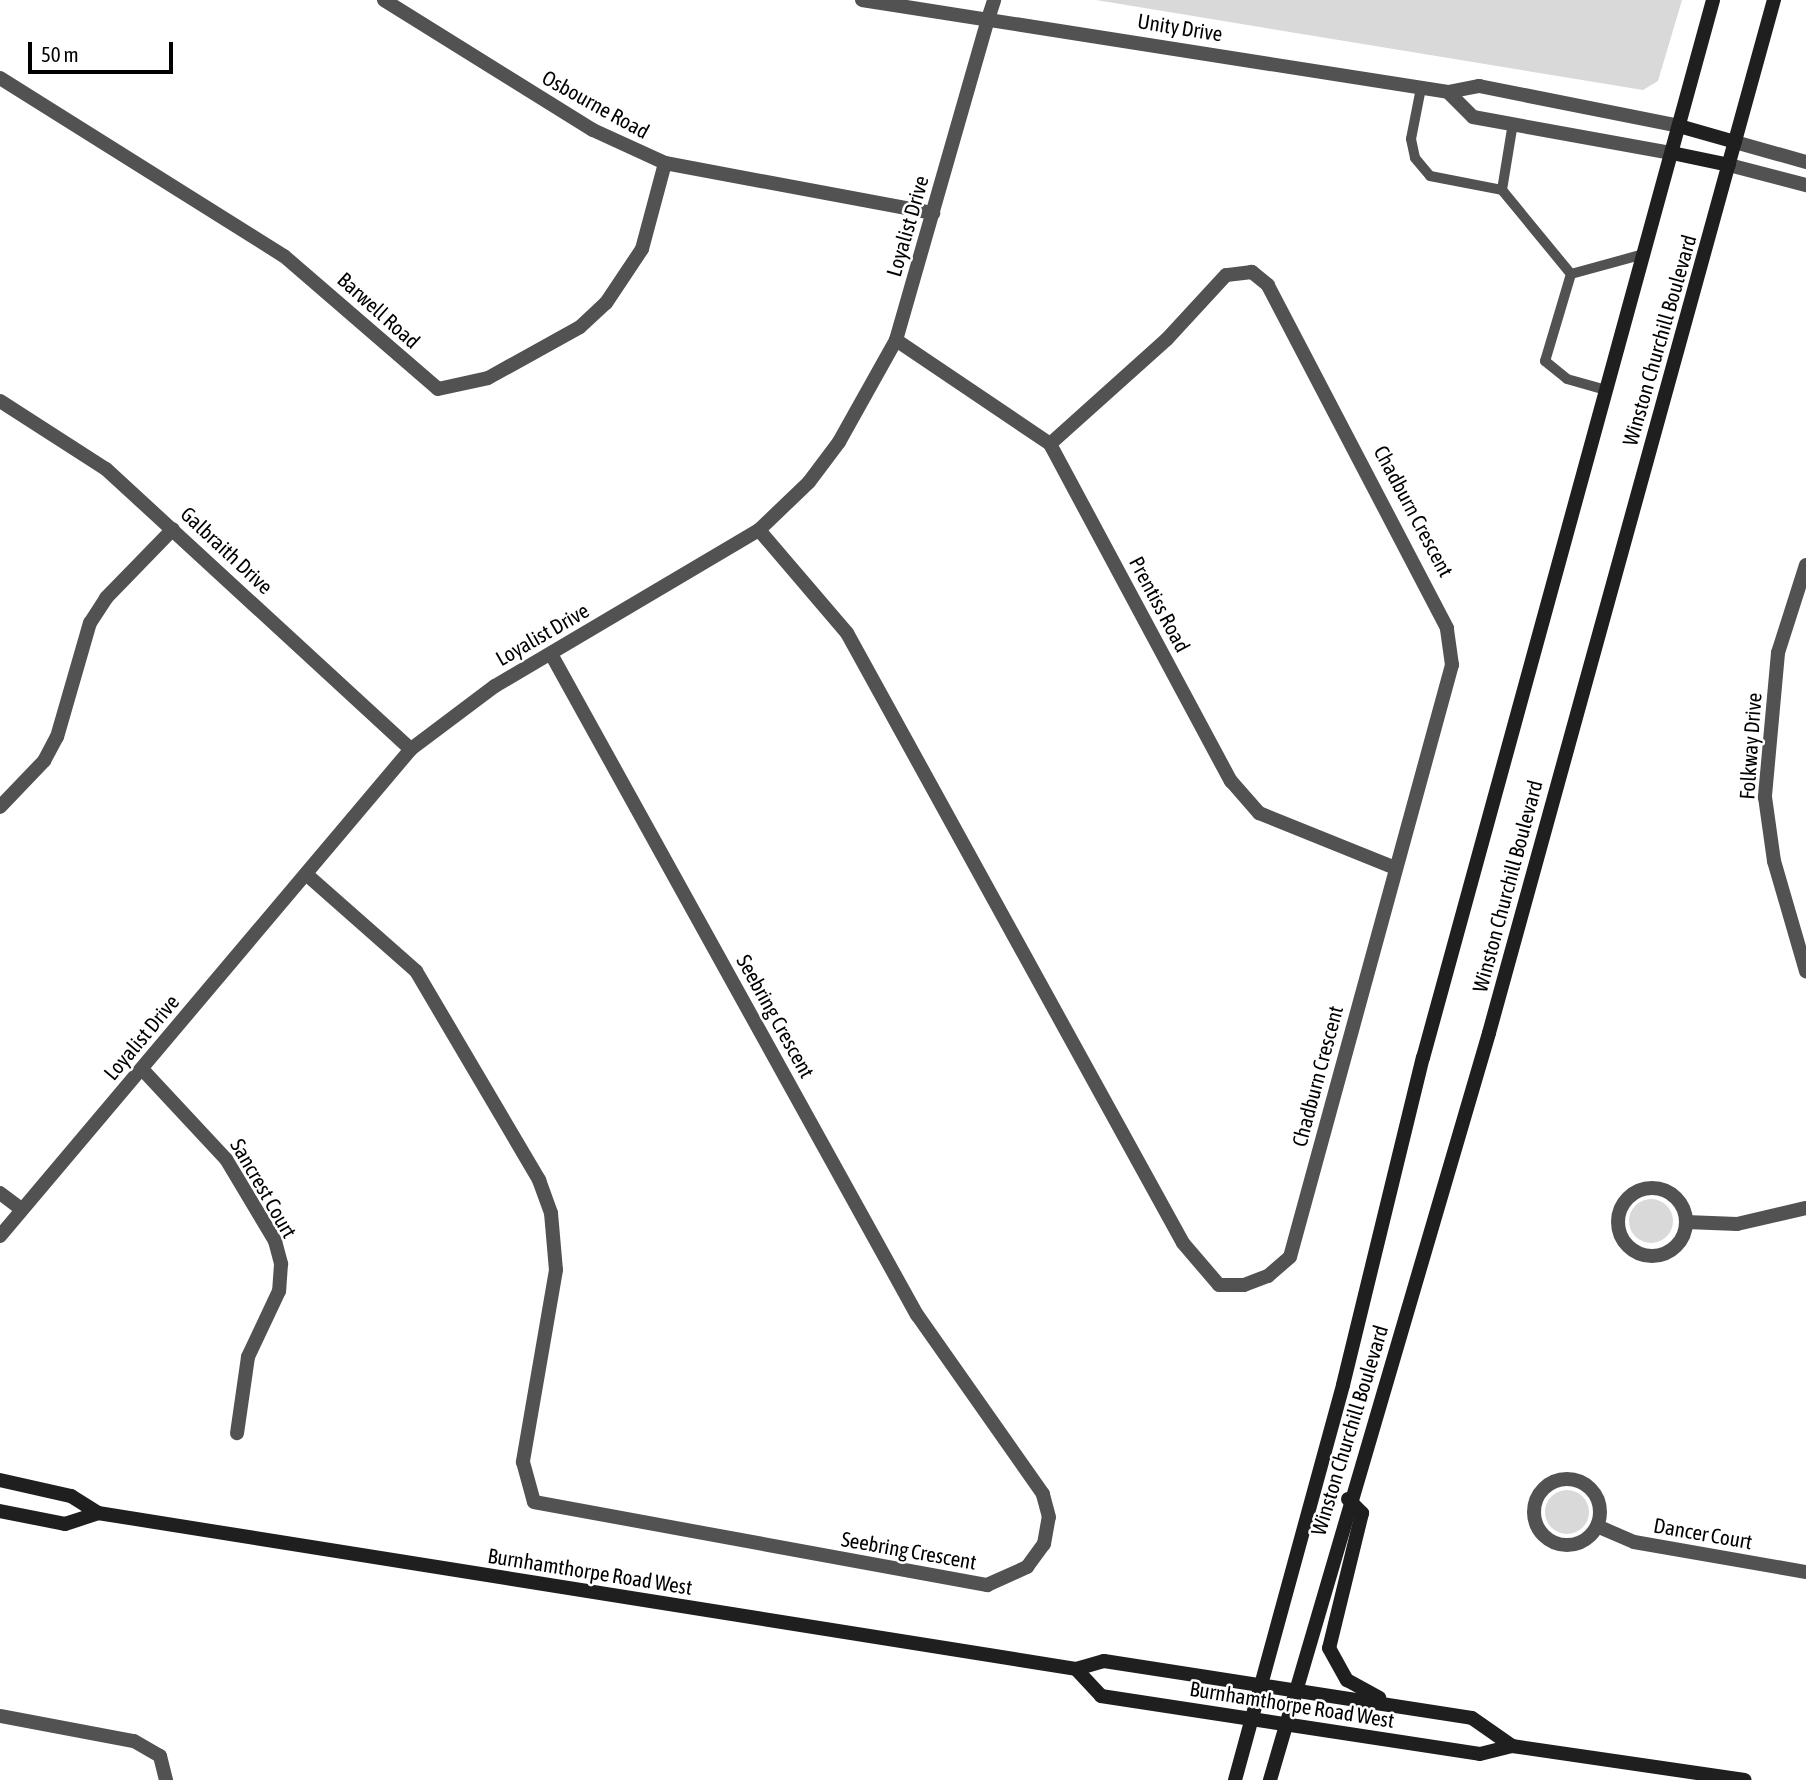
<!DOCTYPE html>
<style>
body{margin:0}
#map{position:relative;width:1806px;height:1780px;overflow:hidden;background:#fff;font-family:"Asap Condensed",sans-serif}
div>[style]{position:absolute}
.green>*{inset:0;background:#d9d9d9}
.round{border-radius:50%}
.service>*{height:10px;margin:-5px;padding:0 5px;transform-origin:5px;border-radius:5px;background:#525252}
.minor>*{height:14px;margin:-7px;padding:0 7px;transform-origin:7px;border-radius:7px;background:#525252}
.minor>.ring{margin:-7px;padding:0;box-sizing:content-box;background:none;border:14px solid #525252;border-radius:50%}
.tertiary>*{height:14px;margin:-7px;padding:0 7px;transform-origin:7px;border-radius:7px;background:#525252}
.secondary>*{height:14px;margin:-7px;padding:0 7px;transform-origin:7px;border-radius:7px;background:#1f1f1f}
span{translate:-50% -50%;white-space:nowrap;text-align:center;line-height:1.15;-webkit-text-stroke:5px #fff;paint-order:stroke}
.street-label{font-size:21px;color:#000}
.scale{position:absolute;left:28px;top:42px;width:145px;height:32px;box-sizing:border-box;border:4px solid #000;border-top:0;padding-left:9px;font-size:21px;line-height:24px;white-space:nowrap;color:#000;-webkit-text-stroke:5px #fff;paint-order:stroke}
</style>
<div id="map">
<div class="green">
<div style="clip-path:polygon(1096px 0,1682px 0,1658px 81px,1643px 90px)"></div>
<div class="round" style="left:1629px;top:1199px;width:44px;height:44px"></div>
<div class="round" style="left:1545px;top:1490px;width:44px;height:44px"></div>
</div>
<div class="service">
<div style="left:1421px;top:88px;width:52px;rotate:101.1deg"></div>
<div style="left:1411px;top:139px;width:19px;rotate:78deg"></div>
<div style="left:1415px;top:158px;width:23px;rotate:50deg"></div>
<div style="left:1430px;top:176px;width:73px;rotate:11deg"></div>
<div style="left:1502px;top:190px;width:109px;rotate:50.6deg"></div>
<div style="left:1571px;top:274px;width:76px;rotate:-15.3deg"></div>
<div style="left:1502px;top:190px;width:68px;rotate:-80.7deg"></div>
<div style="left:1571px;top:274px;width:91px;rotate:106.6deg"></div>
<div style="left:1545px;top:361px;width:28px;rotate:39deg"></div>
<div style="left:1567px;top:379px;width:41px;rotate:15.8deg"></div>
</div>
<div class="minor">
<div style="left:384px;top:0;width:246px;rotate:31.9deg"></div>
<div style="left:593px;top:130px;width:79px;rotate:24.6deg"></div>
<div style="left:665px;top:163px;width:273px;rotate:10.6deg"></div>
<div style="left:988px;top:19px;width:20px;rotate:-72deg"></div>
<div style="left:0;top:78px;width:335px;rotate:32.1deg"></div>
<div style="left:284px;top:256px;width:203px;rotate:40.8deg"></div>
<div style="left:438px;top:389px;width:51px;rotate:-12.4deg"></div>
<div style="left:488px;top:378px;width:105px;rotate:-29deg"></div>
<div style="left:580px;top:327px;width:35px;rotate:-43deg"></div>
<div style="left:606px;top:303px;width:65px;rotate:-56.3deg"></div>
<div style="left:642px;top:249px;width:89px;rotate:-75deg"></div>
<div style="left:896px;top:340px;width:186px;rotate:34deg"></div>
<div style="left:1050px;top:444px;width:383px;rotate:61.8deg"></div>
<div style="left:1231px;top:781px;width:43px;rotate:48.8deg"></div>
<div style="left:1259px;top:813px;width:147px;rotate:22deg"></div>
<div style="left:759px;top:530px;width:135px;rotate:49.5deg"></div>
<div style="left:847px;top:633px;width:696px;rotate:61.15deg"></div>
<div style="left:1183px;top:1243px;width:55px;rotate:49.4deg"></div>
<div style="left:1219px;top:1285px;width:25px"></div>
<div style="left:1244px;top:1285px;width:26px;rotate:-21deg"></div>
<div style="left:1268px;top:1276px;width:29px;rotate:-41deg"></div>
<div style="left:1290px;top:1257px;width:614px;rotate:-74.7deg"></div>
<div style="left:1452px;top:665px;width:37px;rotate:-98deg"></div>
<div style="left:1447px;top:628px;width:387px;rotate:-117.6deg"></div>
<div style="left:1268px;top:285px;width:21px;rotate:-141deg"></div>
<div style="left:1252px;top:272px;width:26px;rotate:173deg"></div>
<div style="left:1226px;top:275px;width:87px;rotate:132.7deg"></div>
<div style="left:1167px;top:339px;width:157px;rotate:138.1deg"></div>
<div style="left:0;top:807px;width:64px;rotate:-46.3deg"></div>
<div style="left:44px;top:761px;width:27px;rotate:-62deg"></div>
<div style="left:57px;top:737px;width:119px;rotate:-73.9deg"></div>
<div style="left:90px;top:623px;width:30px;rotate:-57deg"></div>
<div style="left:106px;top:598px;width:96px;rotate:-45.8deg"></div>
<div style="left:306px;top:874px;width:147px;rotate:41.4deg"></div>
<div style="left:416px;top:971px;width:243px;rotate:59.5deg"></div>
<div style="left:539px;top:1180px;width:35px;rotate:70deg"></div>
<div style="left:551px;top:1213px;width:57px;rotate:85deg"></div>
<div style="left:556px;top:1270px;width:195px;rotate:99.8deg"></div>
<div style="left:523px;top:1462px;width:41px;rotate:74.6deg"></div>
<div style="left:534px;top:1502px;width:461px;rotate:10.4deg"></div>
<div style="left:987px;top:1585px;width:44px;rotate:-24.2deg"></div>
<div style="left:1027px;top:1567px;width:29px;rotate:-54deg"></div>
<div style="left:1044px;top:1544px;width:27px;rotate:-80deg"></div>
<div style="left:1049px;top:1517px;width:24px;rotate:-105deg"></div>
<div style="left:1043px;top:1494px;width:219px;rotate:-125.1deg"></div>
<div style="left:917px;top:1315px;width:756px;rotate:-118.97deg"></div>
<div style="left:142px;top:1069px;width:123px;rotate:47deg"></div>
<div style="left:226px;top:1159px;width:96px;rotate:59.1deg"></div>
<div style="left:275px;top:1241px;width:24px;rotate:75deg"></div>
<div style="left:281px;top:1264px;width:27px;rotate:94deg"></div>
<div style="left:279px;top:1291px;width:73px;rotate:115.2deg"></div>
<div style="left:248px;top:1357px;width:77px;rotate:98.2deg"></div>
<div class="ring" style="left:1618px;top:1188px;width:54px;height:54px"></div>
<div style="left:0;top:1193px;width:26px;rotate:37deg"></div>
<div style="left:1686px;top:1222px;width:51px;rotate:2.2deg"></div>
<div style="left:1737px;top:1224px;width:71px;rotate:-13.1deg"></div>
<div class="ring" style="left:1534px;top:1479px;width:52px;height:52px"></div>
<div style="left:1597px;top:1526px;width:40px;rotate:23.4deg"></div>
<div style="left:1634px;top:1542px;width:175px;rotate:9.9deg"></div>
<div style="left:0;top:1716px;width:136px;rotate:10.6deg"></div>
<div style="left:134px;top:1741px;width:30px;rotate:30deg"></div>
<div style="left:160px;top:1756px;width:25px;rotate:76deg"></div>
</div>
<div class="tertiary">
<div style="left:862px;top:0;width:593px;rotate:8.92deg"></div>
<div style="left:1448px;top:92px;width:32px;rotate:-11deg"></div>
<div style="left:1479px;top:86px;width:204px;rotate:11.3deg"></div>
<div style="left:1448px;top:92px;width:35px;rotate:45deg"></div>
<div style="left:1473px;top:117px;width:202px;rotate:10.3deg"></div>
<div style="left:1735px;top:142px;width:74px;rotate:15.7deg"></div>
<div style="left:1729px;top:165px;width:80px;rotate:14.6deg"></div>
<div style="left:0;top:401px;width:126px;rotate:32.7deg"></div>
<div style="left:106px;top:469px;width:414px;rotate:42.6deg"></div>
<div style="left:1806px;top:565px;width:92px;rotate:107.7deg"></div>
<div style="left:1778px;top:653px;width:145px;rotate:95.2deg"></div>
<div style="left:1765px;top:797px;width:65px;rotate:82deg"></div>
<div style="left:1774px;top:861px;width:115px;rotate:73.8deg"></div>
<div style="left:0;top:1236px;width:637px;rotate:-49.84deg"></div>
<div style="left:411px;top:749px;width:105px;rotate:-36.9deg"></div>
<div style="left:495px;top:686px;width:307px;rotate:-30.6deg"></div>
<div style="left:759px;top:530px;width:69px;rotate:-43.8deg"></div>
<div style="left:809px;top:482px;width:50px;rotate:-53.1deg"></div>
<div style="left:839px;top:442px;width:117px;rotate:-60.8deg"></div>
<div style="left:896px;top:340px;width:334px;rotate:-74deg"></div>
</div>
<div class="secondary">
<div style="left:1679px;top:126px;width:58px;rotate:15.9deg"></div>
<div style="left:1672px;top:153px;width:58px;rotate:11.9deg"></div>
<div style="left:0;top:1480px;width:73px;rotate:12.7deg"></div>
<div style="left:71px;top:1496px;width:32px;rotate:32deg"></div>
<div style="left:98px;top:1513px;width:990px;rotate:9.06deg"></div>
<div style="left:1076px;top:1669px;width:29px;rotate:-16deg"></div>
<div style="left:1104px;top:1661px;width:372px;rotate:8.8deg"></div>
<div style="left:1472px;top:1718px;width:49px;rotate:35deg"></div>
<div style="left:1348px;top:1499px;width:20px;rotate:45deg"></div>
<div style="left:1362px;top:1513px;width:139px;rotate:103.7deg"></div>
<div style="left:1329px;top:1648px;width:37px;rotate:61deg"></div>
<div style="left:1347px;top:1680px;width:37px;rotate:29deg"></div>
<div style="left:0;top:1511px;width:66px;rotate:11.3deg"></div>
<div style="left:65px;top:1524px;width:35px;rotate:-18deg"></div>
<div style="left:1076px;top:1669px;width:37px;rotate:47deg"></div>
<div style="left:1101px;top:1696px;width:383px;rotate:8.7deg"></div>
<div style="left:1480px;top:1754px;width:33px;rotate:-14deg"></div>
<div style="left:1512px;top:1746px;width:235px;rotate:8.3deg"></div>
<div style="left:1235px;top:1780px;width:409px;rotate:-74.7deg"></div>
<div style="left:1343px;top:1385px;width:337px;rotate:-76.3deg"></div>
<div style="left:1423px;top:1058px;width:1097px;rotate:-74.67deg"></div>
<div style="left:1270px;top:1780px;width:778px;rotate:-73.66deg"></div>
<div style="left:1489px;top:1033px;width:1072px;rotate:-74.58deg"></div>
</div>
<div class="street-label">
<span style="left:1180px;top:27px;rotate:9deg">Unity Drive</span>
<span style="left:596px;top:104px;rotate:29deg">Osbourne Road</span>
<span style="left:907px;top:226px;rotate:-74deg">Loyalist Drive</span>
<span style="left:379px;top:310px;rotate:42deg">Barwell Road</span>
<span style="left:1659px;top:340px;rotate:-74deg">Winston Churchill Boulevard</span>
<span style="left:1414px;top:511px;rotate:62deg">Chadburn Crescent</span>
<span style="left:227px;top:550px;rotate:43deg">Galbraith Drive</span>
<span style="left:1160px;top:604px;rotate:62deg">Prentiss Road</span>
<span style="left:542px;top:634px;rotate:-30deg">Loyalist Drive</span>
<span style="left:1750px;top:746px;rotate:-86deg">Folkway Drive</span>
<span style="left:1507px;top:886px;rotate:-75deg">Winston Churchill Boulevard</span>
<span style="left:776px;top:1016px;rotate:61deg">Seebring Crescent</span>
<span style="left:141px;top:1037px;rotate:-50deg">Loyalist Drive</span>
<span style="left:1317px;top:1076px;rotate:-75deg">Chadburn Crescent</span>
<span style="left:264px;top:1188px;rotate:60deg">Sancrest Court</span>
<span style="left:1349px;top:1430px;rotate:-73deg">Winston Churchill Boulevard</span>
<span style="left:1703px;top:1533px;rotate:10deg">Dancer Court</span>
<span style="left:909px;top:1550px;rotate:10deg">Seebring Crescent</span>
<span style="left:590px;top:1571px;rotate:9deg">Burnhamthorpe Road West</span>
<span style="left:1292px;top:1704px;rotate:9deg">Burnhamthorpe Road West</span>
</div>
<div class="scale">50 m</div>
</div>
